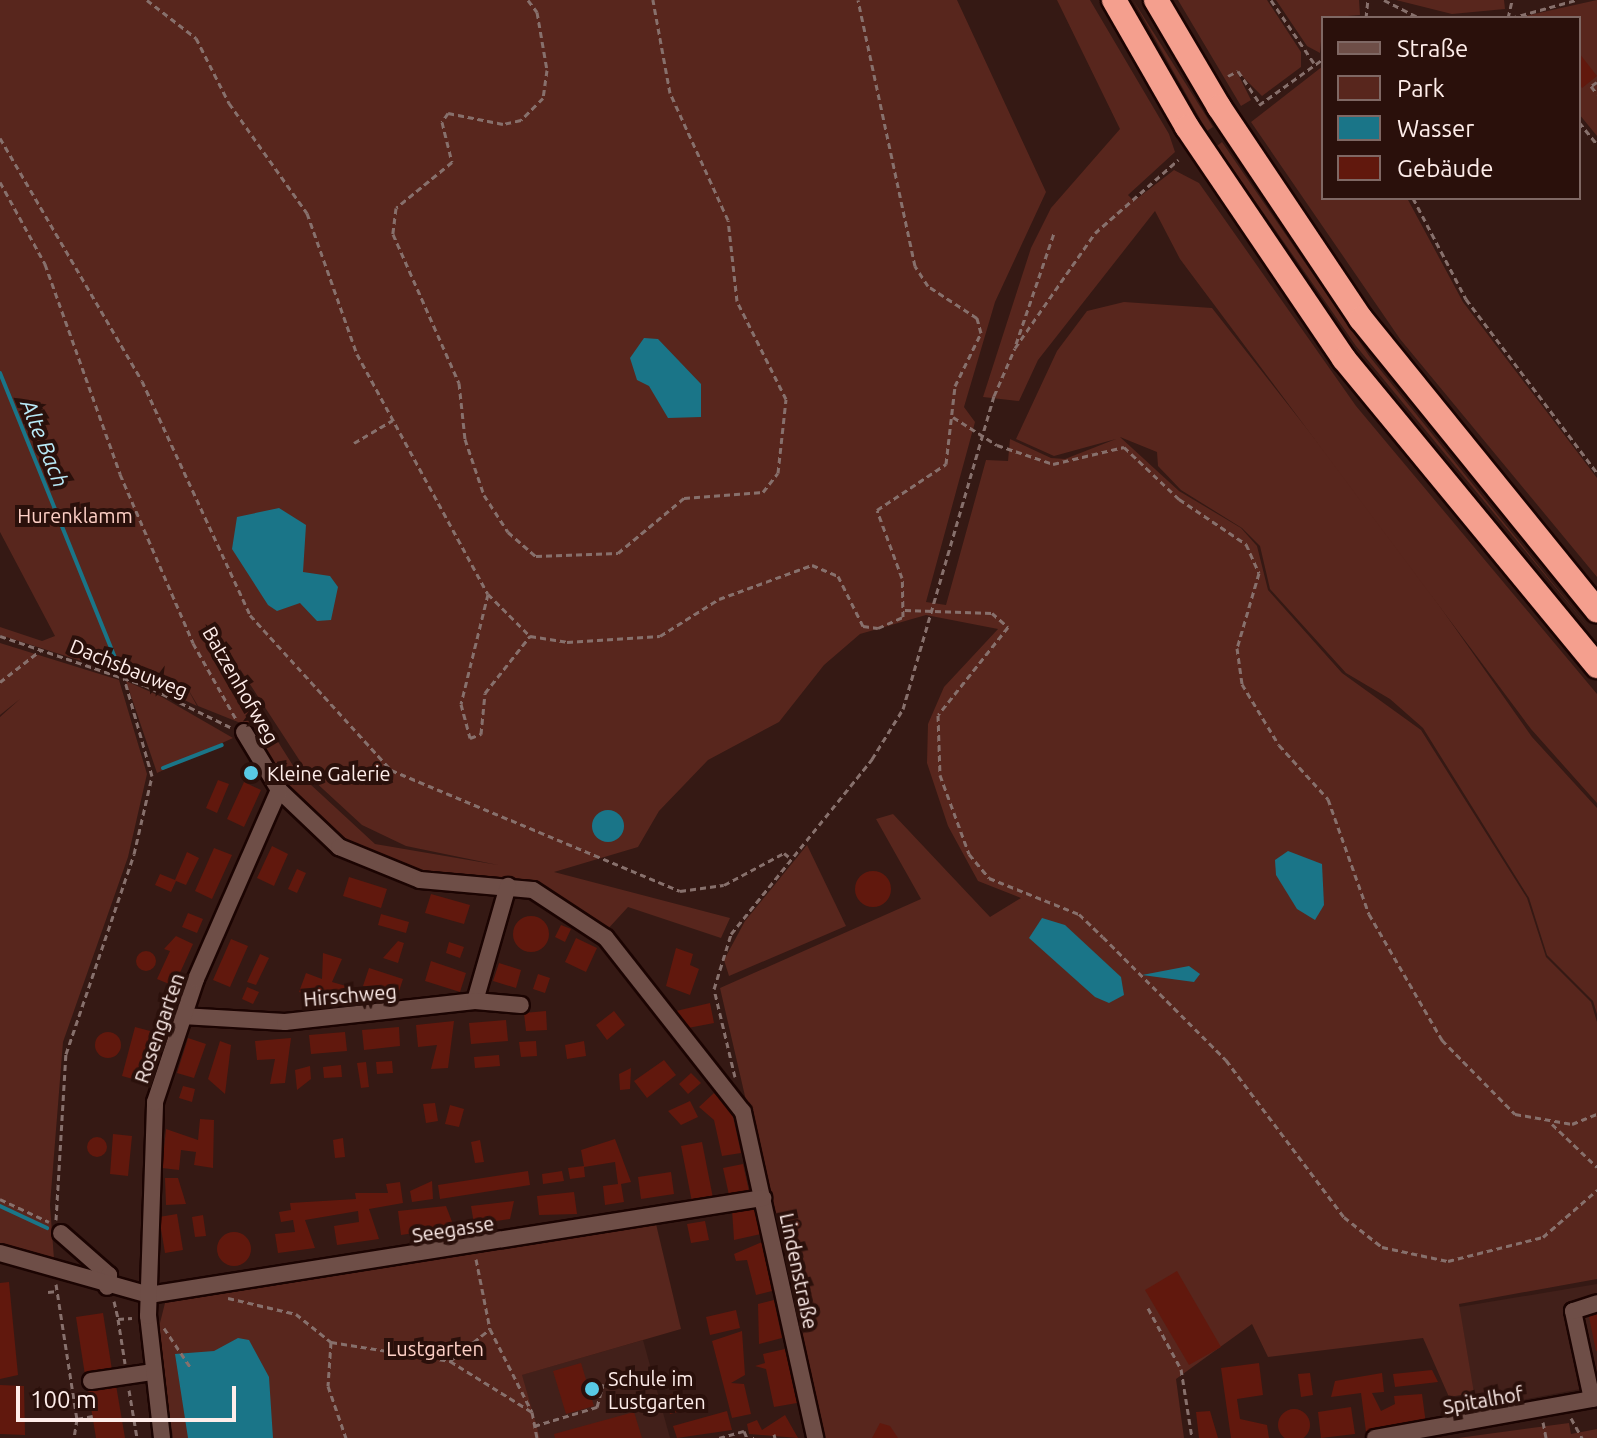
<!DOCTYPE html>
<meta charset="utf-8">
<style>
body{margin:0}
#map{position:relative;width:1597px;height:1438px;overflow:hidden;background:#351914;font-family:Ubuntu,sans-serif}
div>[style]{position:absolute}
.built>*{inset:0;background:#42201a}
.green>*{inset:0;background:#58261d}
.water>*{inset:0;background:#1a7588}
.round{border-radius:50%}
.stream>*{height:4px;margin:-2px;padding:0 2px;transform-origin:2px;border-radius:2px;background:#1a7588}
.building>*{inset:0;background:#61180d}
.path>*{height:3px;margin-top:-1.5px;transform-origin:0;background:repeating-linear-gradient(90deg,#87706c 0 6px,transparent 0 10px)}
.roads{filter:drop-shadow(2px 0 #1b0402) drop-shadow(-2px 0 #1b0402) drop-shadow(0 2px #1b0402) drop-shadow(0 -2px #1b0402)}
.minor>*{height:16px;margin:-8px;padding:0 8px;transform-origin:8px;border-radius:8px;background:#6e4e47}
.highway>*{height:24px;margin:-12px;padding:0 12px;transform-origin:12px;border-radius:12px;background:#f49f8e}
.dots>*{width:22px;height:22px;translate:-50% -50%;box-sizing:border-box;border:4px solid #2a100b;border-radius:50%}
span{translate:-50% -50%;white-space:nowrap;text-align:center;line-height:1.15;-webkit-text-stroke:8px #2a100b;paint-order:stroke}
.park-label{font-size:20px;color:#fed0c6}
.street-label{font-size:20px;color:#feedea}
.poi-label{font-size:20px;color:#feedea}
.left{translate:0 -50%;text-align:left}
.water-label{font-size:22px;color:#b9ebf9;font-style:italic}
.legend{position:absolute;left:1321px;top:16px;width:260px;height:184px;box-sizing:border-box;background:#2a100b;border:2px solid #7f6864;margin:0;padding:10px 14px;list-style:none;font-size:24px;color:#feedea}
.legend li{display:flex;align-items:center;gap:16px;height:40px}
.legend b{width:40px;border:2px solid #7f6864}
.scale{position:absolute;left:16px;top:1386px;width:220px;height:36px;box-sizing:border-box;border:4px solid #feedea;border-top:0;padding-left:10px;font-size:24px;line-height:28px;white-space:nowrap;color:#feedea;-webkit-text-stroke:6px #2a100b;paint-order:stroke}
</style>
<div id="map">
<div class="built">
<div style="clip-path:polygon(1597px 1284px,1597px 1386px,1473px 1409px,1453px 1308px)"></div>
<div style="clip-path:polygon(643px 1340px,670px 1438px,540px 1438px,521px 1375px)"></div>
</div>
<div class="green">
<div style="clip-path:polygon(evenodd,0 0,957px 0,1046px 192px,995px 302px,964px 407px,975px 422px,926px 602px,946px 605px,986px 460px,1008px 461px,1010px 439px,1051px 458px,1065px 459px,1116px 439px,1054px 456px,1016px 439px,1057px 351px,1087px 311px,1124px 302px,1212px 308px,1381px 523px,1532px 737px,1597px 808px,1597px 1014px,1593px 1001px,1547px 955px,1529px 898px,1423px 728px,1390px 699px,1346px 673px,1270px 589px,1260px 546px,1242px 528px,1181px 490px,1158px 466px,1157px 452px,1120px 437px,1179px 491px,1241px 528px,1257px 546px,1268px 590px,1342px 673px,1421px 730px,1527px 898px,1546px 957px,1591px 1002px,1597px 1022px,1597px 1279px,1459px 1304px,1474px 1393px,1449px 1397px,1423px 1338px,1268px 1357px,1252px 1324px,1176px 1379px,1184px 1438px,824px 1438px,720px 988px,921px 899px,876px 819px,893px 814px,990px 917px,1021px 898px,978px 881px,948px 826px,927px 763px,928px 724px,944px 687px,998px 629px,926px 615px,860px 634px,824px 665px,779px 722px,708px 760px,659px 811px,638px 847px,554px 872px,730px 918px,721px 938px,628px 907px,606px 931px,533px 883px,422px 876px,332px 835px,297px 803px,248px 726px,198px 706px,185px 684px,197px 706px,144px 681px,0 635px,0 627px,42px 641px,55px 636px,0 532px,0 0,240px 669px,311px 778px,362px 825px,406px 846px,498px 865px,375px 844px,297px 772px,243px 686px,246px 715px,240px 669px)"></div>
<div style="clip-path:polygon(1057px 0,1090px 0,1169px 134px,1175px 152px,1128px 195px,1134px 201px,1174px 170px,1199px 183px,1356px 406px,1597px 694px,1597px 803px,1531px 729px,1180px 259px,1155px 211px,1038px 360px,1019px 401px,983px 397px,1031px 248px,1051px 208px,1120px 129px)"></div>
<div style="clip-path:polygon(1133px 0,1213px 127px,1207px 131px,1195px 110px)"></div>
<div style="clip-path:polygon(1178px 0,1267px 0,1301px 52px,1301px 67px,1262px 96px,1236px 70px,1251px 100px,1241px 106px)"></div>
<div style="clip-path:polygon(1276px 0,1359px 0,1360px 15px,1323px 18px,1320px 53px,1307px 46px)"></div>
<div style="clip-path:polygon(1396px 0,1504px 0,1505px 9px,1452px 14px)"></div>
<div style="clip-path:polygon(1597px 0,1597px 136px,1579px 114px,1579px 18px,1521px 17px)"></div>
<div style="clip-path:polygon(1323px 66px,1323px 198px,1407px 198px,1463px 302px,1597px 478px,1597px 577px,1400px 339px,1251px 122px)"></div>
<div style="clip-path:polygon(1222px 142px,1370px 357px,1597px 638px,1356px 346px,1217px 146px)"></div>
<div style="clip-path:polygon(0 643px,119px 680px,147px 774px,128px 857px,63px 1042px,50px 1205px,54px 1259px,0 1245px,0 717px,20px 699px,0 715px)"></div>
<div style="clip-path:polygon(126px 681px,162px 697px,233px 738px,157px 773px)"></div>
<div style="clip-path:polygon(807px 845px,846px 926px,729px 976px,724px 960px,745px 921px)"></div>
<div style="clip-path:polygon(656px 1224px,681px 1329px,522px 1375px,540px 1438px,173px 1438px,158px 1331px,165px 1303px)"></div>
<div style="clip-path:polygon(1569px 1423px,1571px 1434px,1597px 1429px,1597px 1438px,1458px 1438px)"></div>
</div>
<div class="water">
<div style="clip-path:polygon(644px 338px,658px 339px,701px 384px,701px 417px,668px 418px,649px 386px,637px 380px,630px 358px)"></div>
<div style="clip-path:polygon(279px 508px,306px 525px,303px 572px,330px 576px,338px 587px,331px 620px,317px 621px,300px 603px,277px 611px,268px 605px,232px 549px,237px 517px)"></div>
<div class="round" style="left:592px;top:810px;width:32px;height:32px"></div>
<div style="clip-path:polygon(1288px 851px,1322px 864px,1324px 905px,1315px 920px,1297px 909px,1276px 875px,1275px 860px)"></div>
<div style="clip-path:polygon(1042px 918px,1065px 925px,1121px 977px,1124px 995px,1109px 1003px,1095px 997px,1029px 938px)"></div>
<div style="clip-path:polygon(1189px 966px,1200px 974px,1194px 982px,1142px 975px)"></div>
<div style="clip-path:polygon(238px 1338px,249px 1340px,269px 1377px,273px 1438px,188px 1438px,175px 1354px,214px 1351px)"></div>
</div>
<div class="stream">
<div style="left:0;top:373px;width:307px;rotate:68deg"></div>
<div style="left:163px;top:768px;width:63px;rotate:-21.3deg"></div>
<div style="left:0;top:1206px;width:52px;rotate:25.1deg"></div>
</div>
<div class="building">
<div style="clip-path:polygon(1579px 53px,1597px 76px,1582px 88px,1579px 83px)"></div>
<div style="clip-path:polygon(218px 780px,229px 784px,217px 813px,206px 808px)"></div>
<div style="clip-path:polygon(244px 782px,261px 790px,244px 827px,227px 819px)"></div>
<div style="clip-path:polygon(272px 846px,288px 854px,274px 886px,257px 878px)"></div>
<div style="clip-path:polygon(214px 848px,232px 855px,212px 899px,195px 891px)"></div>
<div style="clip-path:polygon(187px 852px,199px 858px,186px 885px,176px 881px,171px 892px,155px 885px,160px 874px,175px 880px)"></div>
<div style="clip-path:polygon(297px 869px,306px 873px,297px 893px,288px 889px)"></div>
<div class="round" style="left:855px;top:871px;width:36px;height:36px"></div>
<div style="clip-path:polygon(349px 877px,387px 889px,381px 908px,343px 896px)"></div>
<div style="clip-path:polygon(431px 894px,470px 905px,464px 924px,425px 913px)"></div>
<div style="clip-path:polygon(188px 913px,203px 919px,197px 933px,182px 927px)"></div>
<div style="clip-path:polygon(381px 914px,409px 922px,406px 933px,378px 925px)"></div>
<div class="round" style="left:513px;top:916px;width:36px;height:36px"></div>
<div style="clip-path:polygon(561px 925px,571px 929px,565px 942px,555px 937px)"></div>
<div style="clip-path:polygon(176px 936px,193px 944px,174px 986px,157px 979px,170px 951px,164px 949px)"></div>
<div style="clip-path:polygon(576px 938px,597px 948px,586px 972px,565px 962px)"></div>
<div style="clip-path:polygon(231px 939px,248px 946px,230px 987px,213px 980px)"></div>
<div style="clip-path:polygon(398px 941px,404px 943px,398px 963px,383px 958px)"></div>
<div style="clip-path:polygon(449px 942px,464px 947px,460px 958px,446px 953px)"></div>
<div style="clip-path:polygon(676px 948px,693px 954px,690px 965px,699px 969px,690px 995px,666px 986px)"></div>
<div class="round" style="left:136px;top:951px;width:20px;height:20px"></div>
<div style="clip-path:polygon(323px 953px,342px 959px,332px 982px,346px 986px,339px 1005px,299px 992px,306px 973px,322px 979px)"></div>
<div style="clip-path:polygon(260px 954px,269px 958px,256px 985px,247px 982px)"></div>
<div style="clip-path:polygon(431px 961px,466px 973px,460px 992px,425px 981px)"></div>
<div style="clip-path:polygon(499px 963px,521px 970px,516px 988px,493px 981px)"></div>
<div style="clip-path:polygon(369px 968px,403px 979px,397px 997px,363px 986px)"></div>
<div style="clip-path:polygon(538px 974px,550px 978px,545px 993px,533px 989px)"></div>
<div style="clip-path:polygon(247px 987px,259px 992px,253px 1004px,242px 999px)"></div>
<div style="clip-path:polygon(710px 1003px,714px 1023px,688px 1028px,676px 1011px)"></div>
<div style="clip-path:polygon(546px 1011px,547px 1030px,526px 1031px,524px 1013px)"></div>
<div style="clip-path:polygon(614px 1011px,625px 1025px,607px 1040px,596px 1025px)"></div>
<div style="clip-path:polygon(506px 1020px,508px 1041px,471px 1044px,469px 1023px)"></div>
<div style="clip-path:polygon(454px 1021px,448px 1068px,431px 1069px,437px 1045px,418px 1047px,416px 1025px)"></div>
<div style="clip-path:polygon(135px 1027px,154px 1032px,140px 1081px,122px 1076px)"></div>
<div style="clip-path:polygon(399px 1027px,400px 1046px,364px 1050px,362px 1030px)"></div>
<div style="clip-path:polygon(345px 1032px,347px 1051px,311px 1054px,309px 1035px)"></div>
<div class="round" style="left:95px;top:1032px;width:26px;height:26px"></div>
<div style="clip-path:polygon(188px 1038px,206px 1044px,194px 1078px,177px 1073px)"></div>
<div style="clip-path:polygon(291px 1038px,285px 1083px,270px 1084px,275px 1059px,257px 1060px,255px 1041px)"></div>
<div style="clip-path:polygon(220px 1041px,231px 1045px,225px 1094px,208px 1079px)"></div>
<div style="clip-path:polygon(536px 1041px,537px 1056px,521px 1057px,519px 1042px)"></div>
<div style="clip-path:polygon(584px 1041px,586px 1056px,567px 1059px,565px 1045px)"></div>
<div style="clip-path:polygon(499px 1055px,500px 1066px,475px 1068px,474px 1057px)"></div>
<div style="clip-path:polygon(664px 1060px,676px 1075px,647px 1098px,634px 1081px)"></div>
<div style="clip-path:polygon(392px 1061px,393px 1073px,377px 1074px,376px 1062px)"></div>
<div style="clip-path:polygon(366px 1062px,369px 1087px,361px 1088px,357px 1063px)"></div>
<div style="clip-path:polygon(341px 1065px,342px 1077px,324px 1078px,323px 1067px)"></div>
<div style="clip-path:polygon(310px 1066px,311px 1079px,297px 1090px,295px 1070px)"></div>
<div style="clip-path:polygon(631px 1068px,630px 1089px,620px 1090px,619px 1074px)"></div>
<div style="clip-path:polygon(691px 1073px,701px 1083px,688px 1094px,679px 1084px)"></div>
<div style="clip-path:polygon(183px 1086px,195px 1089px,192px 1102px,179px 1098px)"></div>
<div style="clip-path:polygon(714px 1093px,732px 1112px,741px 1153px,722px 1156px,714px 1120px,699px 1107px)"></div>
<div style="clip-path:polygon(690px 1101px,698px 1117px,681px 1125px,668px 1111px)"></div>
<div style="clip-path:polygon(435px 1103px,438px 1121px,426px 1123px,423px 1104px)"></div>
<div style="clip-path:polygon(450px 1105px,464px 1109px,459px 1127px,445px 1124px)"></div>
<div style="clip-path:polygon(200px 1119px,214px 1120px,213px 1168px,194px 1165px,196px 1152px,181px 1150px,179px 1170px,162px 1168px,166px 1129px,198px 1140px)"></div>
<div style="clip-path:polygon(113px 1134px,132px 1136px,128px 1176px,110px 1174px)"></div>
<div class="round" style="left:87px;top:1137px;width:20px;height:20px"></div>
<div style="clip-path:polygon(343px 1138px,345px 1157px,335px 1158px,333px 1140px)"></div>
<div style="clip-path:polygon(615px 1139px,631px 1182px,621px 1184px,624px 1202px,605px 1205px,603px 1186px,618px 1184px,615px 1162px,584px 1167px,585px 1177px,570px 1179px,568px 1168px,584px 1166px,581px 1150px)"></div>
<div style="clip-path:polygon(480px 1140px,484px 1162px,475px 1163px,471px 1142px)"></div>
<div style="clip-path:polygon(702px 1142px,713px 1198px,692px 1202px,681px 1146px)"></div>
<div style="clip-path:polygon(743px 1164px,749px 1191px,729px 1195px,723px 1168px)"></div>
<div style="clip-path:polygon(528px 1171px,530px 1185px,440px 1199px,438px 1185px)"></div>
<div style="clip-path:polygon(562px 1171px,564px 1181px,543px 1184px,542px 1174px)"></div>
<div style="clip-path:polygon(671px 1172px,674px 1194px,641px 1199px,638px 1177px)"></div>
<div style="clip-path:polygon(165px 1178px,178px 1178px,186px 1204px,166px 1205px)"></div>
<div style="clip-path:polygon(432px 1181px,433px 1199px,412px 1202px,410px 1191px)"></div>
<div style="clip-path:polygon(400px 1182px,403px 1203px,369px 1209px,379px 1239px,337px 1245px,334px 1226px,359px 1222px,358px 1211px,305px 1220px,315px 1248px,278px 1253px,275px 1234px,295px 1232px,293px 1220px,281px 1222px,279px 1212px,291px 1210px,290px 1203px,356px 1199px,355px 1193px,388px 1193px,386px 1184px)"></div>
<div style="clip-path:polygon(574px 1192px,577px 1214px,539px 1215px,537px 1196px)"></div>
<div style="clip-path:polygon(514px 1201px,510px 1219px,474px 1224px,471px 1206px)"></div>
<div style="clip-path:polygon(754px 1205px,761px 1234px,734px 1240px,732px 1209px)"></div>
<div style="clip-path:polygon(446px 1206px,454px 1227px,401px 1235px,398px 1211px)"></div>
<div style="clip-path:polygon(177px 1214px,183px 1250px,165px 1253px,159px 1217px)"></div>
<div style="clip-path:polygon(203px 1215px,206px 1236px,195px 1237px,192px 1217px)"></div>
<div style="clip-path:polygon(705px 1221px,709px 1240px,691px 1243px,687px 1224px)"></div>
<div class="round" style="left:217px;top:1232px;width:34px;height:34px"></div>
<div style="clip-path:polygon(762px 1242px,772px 1291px,756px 1295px,747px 1260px,736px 1261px,734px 1254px)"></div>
<div style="clip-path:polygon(1177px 1271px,1221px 1347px,1189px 1365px,1145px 1290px)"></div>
<div style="clip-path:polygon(9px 1282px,18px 1375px,0 1379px,0 1283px)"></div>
<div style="clip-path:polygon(774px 1300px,782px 1338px,759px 1344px,758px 1304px)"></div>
<div style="clip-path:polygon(736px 1310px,740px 1328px,710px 1335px,706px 1317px)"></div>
<div style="clip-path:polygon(1597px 1311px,1597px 1351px,1596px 1351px,1588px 1312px)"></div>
<div style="clip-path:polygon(103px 1313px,112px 1370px,85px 1375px,76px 1317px)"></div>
<div style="clip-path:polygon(742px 1331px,745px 1375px,731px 1383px,744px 1384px,751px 1414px,732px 1418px,712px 1341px)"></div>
<div style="clip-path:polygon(785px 1349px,797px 1403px,774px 1407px,766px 1369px,755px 1366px,765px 1363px,763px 1354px)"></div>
<div style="clip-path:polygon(581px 1363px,594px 1406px,566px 1414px,553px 1371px)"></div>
<div style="clip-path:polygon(1259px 1363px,1263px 1395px,1237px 1399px,1240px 1419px,1267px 1425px,1269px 1438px,1231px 1438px,1221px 1368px)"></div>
<div style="clip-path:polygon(1432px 1370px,1438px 1382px,1395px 1387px,1393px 1374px)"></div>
<div style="clip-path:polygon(1310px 1373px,1313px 1395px,1301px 1397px,1298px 1374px)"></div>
<div style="clip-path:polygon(1382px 1373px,1384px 1392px,1372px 1393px,1381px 1411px,1395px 1404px,1394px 1396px,1422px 1394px,1426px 1424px,1366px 1432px,1361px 1393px,1331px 1397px,1335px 1381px)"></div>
<div style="clip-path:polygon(0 1385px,24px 1386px,25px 1435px,0 1434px)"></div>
<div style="clip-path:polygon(116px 1385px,125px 1438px,96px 1438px,88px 1389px)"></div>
<div style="clip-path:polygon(672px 1394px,685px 1395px,689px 1409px,670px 1414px,665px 1396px)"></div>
<div style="clip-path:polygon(1351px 1407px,1355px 1434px,1321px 1438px,1318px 1412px)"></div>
<div class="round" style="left:1278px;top:1409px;width:32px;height:32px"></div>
<div style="clip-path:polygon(727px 1411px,732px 1430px,677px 1438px,673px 1426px)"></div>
<div style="clip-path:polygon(1210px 1411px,1218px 1438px,1199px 1438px,1196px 1412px)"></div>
<div style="clip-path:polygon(634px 1412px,642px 1438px,555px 1438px,554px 1434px)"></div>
<div style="clip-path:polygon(785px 1415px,798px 1438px,749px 1434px,747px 1424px,757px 1420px,762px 1430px)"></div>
<div style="clip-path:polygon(880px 1423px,890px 1426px,898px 1438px,872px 1438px)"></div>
</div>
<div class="path">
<div style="left:147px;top:0;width:62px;rotate:37.8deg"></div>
<div style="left:196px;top:38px;width:73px;rotate:63.1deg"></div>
<div style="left:229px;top:103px;width:135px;rotate:54.7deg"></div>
<div style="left:307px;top:213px;width:150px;rotate:70.5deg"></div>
<div style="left:357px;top:354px;width:273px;rotate:61.4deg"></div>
<div style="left:488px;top:594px;width:59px;rotate:45deg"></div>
<div style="left:530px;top:636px;width:37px;rotate:9deg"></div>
<div style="left:567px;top:642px;width:93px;rotate:-3.7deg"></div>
<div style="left:660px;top:636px;width:70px;rotate:-32.1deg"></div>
<div style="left:719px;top:599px;width:99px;rotate:-20.1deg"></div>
<div style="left:812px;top:565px;width:28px;rotate:23deg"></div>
<div style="left:838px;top:576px;width:56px;rotate:63.4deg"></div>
<div style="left:863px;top:626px;width:15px;rotate:8deg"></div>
<div style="left:878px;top:628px;width:27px;rotate:-24deg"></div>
<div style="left:903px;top:617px;width:39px;rotate:-91deg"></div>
<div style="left:902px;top:578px;width:72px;rotate:-110.2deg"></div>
<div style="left:877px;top:510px;width:83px;rotate:-33.7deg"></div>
<div style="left:946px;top:464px;width:79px;rotate:-83.4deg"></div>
<div style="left:955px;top:386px;width:59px;rotate:-63.9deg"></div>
<div style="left:981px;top:333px;width:16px;rotate:-105deg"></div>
<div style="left:977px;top:318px;width:59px;rotate:-146.9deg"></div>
<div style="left:928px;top:286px;width:24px;rotate:-123deg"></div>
<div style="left:915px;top:266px;width:272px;rotate:-102.1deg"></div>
<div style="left:528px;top:0;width:15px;rotate:53deg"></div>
<div style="left:537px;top:12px;width:59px;rotate:80.2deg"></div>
<div style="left:547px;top:70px;width:28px;rotate:98deg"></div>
<div style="left:543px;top:98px;width:31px;rotate:135deg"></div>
<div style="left:521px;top:120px;width:18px;rotate:167deg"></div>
<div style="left:503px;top:124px;width:56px;rotate:-168.7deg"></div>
<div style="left:448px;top:113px;width:11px;rotate:124deg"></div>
<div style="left:442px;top:122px;width:41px;rotate:76deg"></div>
<div style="left:452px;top:162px;width:72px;rotate:140.6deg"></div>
<div style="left:396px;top:208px;width:26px;rotate:97deg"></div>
<div style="left:393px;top:234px;width:163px;rotate:66.1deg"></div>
<div style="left:459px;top:383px;width:56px;rotate:83.9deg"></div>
<div style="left:465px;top:439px;width:59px;rotate:71.3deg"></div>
<div style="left:484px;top:495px;width:44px;rotate:57deg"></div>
<div style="left:508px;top:532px;width:37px;rotate:41deg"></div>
<div style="left:536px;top:556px;width:82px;rotate:-2.1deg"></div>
<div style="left:618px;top:553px;width:86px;rotate:-39.8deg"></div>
<div style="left:684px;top:498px;width:79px;rotate:-4.3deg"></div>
<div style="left:763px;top:492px;width:24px;rotate:-52deg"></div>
<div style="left:778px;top:473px;width:74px;rotate:-83.8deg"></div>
<div style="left:786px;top:399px;width:110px;rotate:-116.6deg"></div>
<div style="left:737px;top:301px;width:81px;rotate:-96.3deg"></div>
<div style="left:728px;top:220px;width:140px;rotate:-114.5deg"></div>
<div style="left:670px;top:93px;width:95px;rotate:-100.4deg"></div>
<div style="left:1271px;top:0;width:76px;rotate:55.7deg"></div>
<div style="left:1384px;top:0;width:39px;rotate:27deg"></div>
<div style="left:1366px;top:18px;width:18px;rotate:-84deg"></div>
<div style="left:1508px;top:18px;width:18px;rotate:-77deg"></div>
<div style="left:1511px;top:18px;width:67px;rotate:-15.5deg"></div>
<div style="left:1228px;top:76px;width:11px;rotate:-27deg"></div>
<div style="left:1238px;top:71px;width:40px;rotate:56deg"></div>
<div style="left:1597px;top:82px;width:7px;rotate:146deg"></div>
<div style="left:1591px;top:86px;width:10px;rotate:53deg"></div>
<div style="left:1259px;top:105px;width:79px;rotate:-35.7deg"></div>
<div style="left:1579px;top:122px;width:28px;rotate:51deg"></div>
<div style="left:0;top:138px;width:281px;rotate:59.7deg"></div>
<div style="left:142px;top:381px;width:258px;rotate:65.2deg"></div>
<div style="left:250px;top:615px;width:210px;rotate:47.7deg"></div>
<div style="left:391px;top:770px;width:313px;rotate:22.7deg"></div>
<div style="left:680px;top:891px;width:44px;rotate:-7.8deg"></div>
<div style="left:724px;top:885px;width:68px;rotate:-28.1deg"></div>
<div style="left:784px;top:853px;width:6px;rotate:39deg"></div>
<div style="left:0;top:182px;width:94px;rotate:61.2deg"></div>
<div style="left:45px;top:264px;width:223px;rotate:70.3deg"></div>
<div style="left:120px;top:474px;width:184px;rotate:66.6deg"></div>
<div style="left:193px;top:643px;width:87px;rotate:60.5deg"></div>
<div style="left:1413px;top:198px;width:114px;rotate:62.3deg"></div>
<div style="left:1466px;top:299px;width:218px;rotate:53deg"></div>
<div style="left:1016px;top:344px;width:117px;rotate:-71.1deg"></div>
<div style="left:953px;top:417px;width:52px;rotate:32.5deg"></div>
<div style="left:997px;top:445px;width:59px;rotate:18.7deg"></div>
<div style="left:1053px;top:464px;width:73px;rotate:-13.5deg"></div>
<div style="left:1124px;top:447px;width:76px;rotate:43.4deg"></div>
<div style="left:1179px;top:499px;width:81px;rotate:33.9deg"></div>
<div style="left:1246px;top:544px;width:32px;rotate:66deg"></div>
<div style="left:1259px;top:573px;width:78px;rotate:106.3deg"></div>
<div style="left:1237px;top:648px;width:36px;rotate:82deg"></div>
<div style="left:1242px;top:684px;width:71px;rotate:58.8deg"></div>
<div style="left:1279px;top:745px;width:73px;rotate:47.8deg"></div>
<div style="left:1328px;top:799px;width:122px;rotate:70.4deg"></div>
<div style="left:1369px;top:914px;width:146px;rotate:59.9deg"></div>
<div style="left:1442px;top:1040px;width:104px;rotate:45.4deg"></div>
<div style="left:1515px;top:1114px;width:58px;rotate:10deg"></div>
<div style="left:1572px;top:1124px;width:27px;rotate:-22deg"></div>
<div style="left:354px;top:443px;width:45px;rotate:-30.5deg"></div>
<div style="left:488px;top:594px;width:113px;rotate:103.8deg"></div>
<div style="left:461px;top:704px;width:35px;rotate:75deg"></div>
<div style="left:470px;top:738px;width:12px;rotate:-20deg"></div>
<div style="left:481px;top:734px;width:41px;rotate:-84.4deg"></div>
<div style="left:485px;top:693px;width:73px;rotate:-51.7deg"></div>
<div style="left:905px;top:610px;width:87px;rotate:2deg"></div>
<div style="left:992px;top:613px;width:21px;rotate:41deg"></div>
<div style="left:1008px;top:627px;width:112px;rotate:128.5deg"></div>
<div style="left:938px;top:715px;width:60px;rotate:88.1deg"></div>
<div style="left:940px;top:775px;width:84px;rotate:69.8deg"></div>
<div style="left:969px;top:854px;width:31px;rotate:50deg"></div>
<div style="left:989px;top:878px;width:97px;rotate:21.8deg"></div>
<div style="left:1079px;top:914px;width:33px;rotate:44deg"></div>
<div style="left:1103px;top:937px;width:174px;rotate:45deg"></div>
<div style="left:1226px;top:1060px;width:196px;rotate:53.1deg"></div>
<div style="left:1344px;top:1217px;width:48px;rotate:38.3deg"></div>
<div style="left:1382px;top:1247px;width:67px;rotate:12deg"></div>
<div style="left:1448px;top:1261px;width:98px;rotate:-14.2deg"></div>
<div style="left:1543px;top:1237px;width:72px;rotate:-41deg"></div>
<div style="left:0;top:636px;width:152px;rotate:18.8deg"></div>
<div style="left:144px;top:685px;width:96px;rotate:26deg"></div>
<div style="left:0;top:682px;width:52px;rotate:-38deg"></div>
<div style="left:735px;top:1077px;width:90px;rotate:-103.4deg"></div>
<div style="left:714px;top:989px;width:58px;rotate:-72.8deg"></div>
<div style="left:731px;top:934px;width:225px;rotate:-51.1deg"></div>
<div style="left:872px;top:759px;width:59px;rotate:-58.2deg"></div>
<div style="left:903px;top:709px;width:326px;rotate:-73.8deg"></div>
<div style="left:994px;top:396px;width:52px;rotate:-66.4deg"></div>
<div style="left:1015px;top:348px;width:140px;rotate:-55.2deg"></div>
<div style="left:1095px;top:233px;width:111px;rotate:-41.3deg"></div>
<div style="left:1552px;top:1124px;width:62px;rotate:43.7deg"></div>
<div style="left:0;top:1199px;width:54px;rotate:25.1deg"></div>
<div style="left:56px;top:1220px;width:166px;rotate:-86.6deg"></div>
<div style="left:66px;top:1054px;width:211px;rotate:-71.2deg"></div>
<div style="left:134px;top:854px;width:80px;rotate:-77deg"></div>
<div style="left:152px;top:776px;width:102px;rotate:-105.9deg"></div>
<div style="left:476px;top:1259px;width:71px;rotate:78.7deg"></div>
<div style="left:490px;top:1329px;width:93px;rotate:63.2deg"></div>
<div style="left:56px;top:1284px;width:137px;rotate:81.2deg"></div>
<div style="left:77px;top:1419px;width:19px;rotate:99deg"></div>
<div style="left:48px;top:1292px;width:9px;rotate:-6deg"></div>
<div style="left:228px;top:1298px;width:70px;rotate:13.2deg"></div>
<div style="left:296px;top:1314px;width:45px;rotate:38.7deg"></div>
<div style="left:331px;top:1342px;width:121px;rotate:9.1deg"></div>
<div style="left:450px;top:1361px;width:97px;rotate:31.9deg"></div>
<div style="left:532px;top:1412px;width:26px;rotate:79deg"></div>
<div style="left:114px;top:1301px;width:18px;rotate:77deg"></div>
<div style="left:118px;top:1319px;width:14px;rotate:-4deg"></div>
<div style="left:1148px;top:1308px;width:69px;rotate:61.6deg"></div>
<div style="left:1181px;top:1369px;width:70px;rotate:80.9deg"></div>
<div style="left:118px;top:1319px;width:45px;rotate:81deg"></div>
<div style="left:164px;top:1328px;width:48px;rotate:56deg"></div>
<div style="left:331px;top:1342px;width:44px;rotate:93.9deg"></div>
<div style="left:328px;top:1386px;width:55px;rotate:70.9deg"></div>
<div style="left:450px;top:1361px;width:51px;rotate:-38.7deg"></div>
<div style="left:129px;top:1390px;width:49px;rotate:80.5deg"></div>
<div style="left:1571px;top:1418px;width:23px;rotate:61deg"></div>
<div style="left:77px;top:1419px;width:16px;rotate:-11deg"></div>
<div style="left:1543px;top:1422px;width:16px;rotate:79deg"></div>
<div style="left:534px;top:1426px;width:66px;rotate:-16.8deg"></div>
<div style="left:597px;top:1407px;width:24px;rotate:-75deg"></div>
<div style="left:774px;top:1434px;width:4px;rotate:76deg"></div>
<div style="left:719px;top:1438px;width:26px;rotate:-16deg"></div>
<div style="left:744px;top:1431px;width:8px;rotate:67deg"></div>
<div style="left:753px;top:1438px;width:1px"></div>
</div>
<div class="roads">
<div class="minor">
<div style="left:244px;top:732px;width:68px;rotate:58.9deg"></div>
<div style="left:279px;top:790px;width:83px;rotate:43.5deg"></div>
<div style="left:339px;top:847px;width:87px;rotate:22.2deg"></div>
<div style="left:420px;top:880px;width:113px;rotate:5.1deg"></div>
<div style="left:533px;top:890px;width:87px;rotate:33.3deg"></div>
<div style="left:606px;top:938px;width:221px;rotate:51.8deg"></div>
<div style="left:743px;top:1112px;width:334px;rotate:77.5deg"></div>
<div style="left:475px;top:1001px;width:120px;rotate:-74deg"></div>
<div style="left:182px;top:1016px;width:103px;rotate:3.3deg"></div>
<div style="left:285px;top:1022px;width:191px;rotate:-6.3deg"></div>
<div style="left:475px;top:1001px;width:46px;rotate:5deg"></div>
<div style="left:61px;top:1233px;width:64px;rotate:41.2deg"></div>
<div style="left:109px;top:1275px;width:12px;rotate:99deg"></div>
<div style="left:0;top:1253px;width:155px;rotate:15.7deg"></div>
<div style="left:149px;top:1295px;width:622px;rotate:-8.98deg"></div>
<div style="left:91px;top:1381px;width:63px;rotate:-8.3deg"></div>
<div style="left:1592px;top:1399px;width:90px;rotate:-102.2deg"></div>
<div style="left:1573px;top:1311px;width:25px;rotate:-18deg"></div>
<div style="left:162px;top:1438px;width:123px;rotate:-96.5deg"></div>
<div style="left:148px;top:1316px;width:214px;rotate:-88.1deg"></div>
<div style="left:155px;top:1102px;width:130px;rotate:-71.6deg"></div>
<div style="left:196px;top:979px;width:206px;rotate:-66.3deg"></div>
<div style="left:1375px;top:1438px;width:226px;rotate:-10.2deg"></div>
</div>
<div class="highway">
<div style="left:1114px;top:0;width:146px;rotate:60.1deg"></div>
<div style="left:1187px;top:127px;width:280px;rotate:55.9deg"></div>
<div style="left:1344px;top:359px;width:398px;rotate:50.5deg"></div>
<div style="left:1156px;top:0;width:124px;rotate:59.5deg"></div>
<div style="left:1219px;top:107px;width:255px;rotate:56.2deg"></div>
<div style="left:1361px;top:319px;width:375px;rotate:51deg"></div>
</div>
</div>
<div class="dots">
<div style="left:251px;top:773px;background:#58c9e4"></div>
<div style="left:592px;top:1389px;background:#58c9e4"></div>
</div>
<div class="park-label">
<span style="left:75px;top:515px">Hurenklamm</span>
<span style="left:435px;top:1348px">Lustgarten</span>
</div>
<div class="street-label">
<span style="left:129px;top:668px;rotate:22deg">Dachsbauweg</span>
<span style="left:241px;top:685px;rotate:60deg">Batzenhofweg</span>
<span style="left:350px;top:995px;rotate:-5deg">Hirschweg</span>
<span style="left:159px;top:1028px;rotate:-71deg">Rosengarten</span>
<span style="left:453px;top:1229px;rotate:-9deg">Seegasse</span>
<span style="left:799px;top:1271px;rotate:78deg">Lindenstraße</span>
<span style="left:1483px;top:1400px;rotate:-10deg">Spitalhof</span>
</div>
<div class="poi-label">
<span class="left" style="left:267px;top:773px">Kleine Galerie</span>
<span class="left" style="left:608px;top:1390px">Schule im<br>Lustgarten</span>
</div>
<div class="water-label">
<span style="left:45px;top:443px;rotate:68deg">Alte Bach</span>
</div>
<ul class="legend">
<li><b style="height:10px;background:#6e4e47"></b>Straße</li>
<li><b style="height:22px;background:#58261d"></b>Park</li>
<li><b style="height:22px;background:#1a7588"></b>Wasser</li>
<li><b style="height:22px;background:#61180d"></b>Gebäude</li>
</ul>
<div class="scale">100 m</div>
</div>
